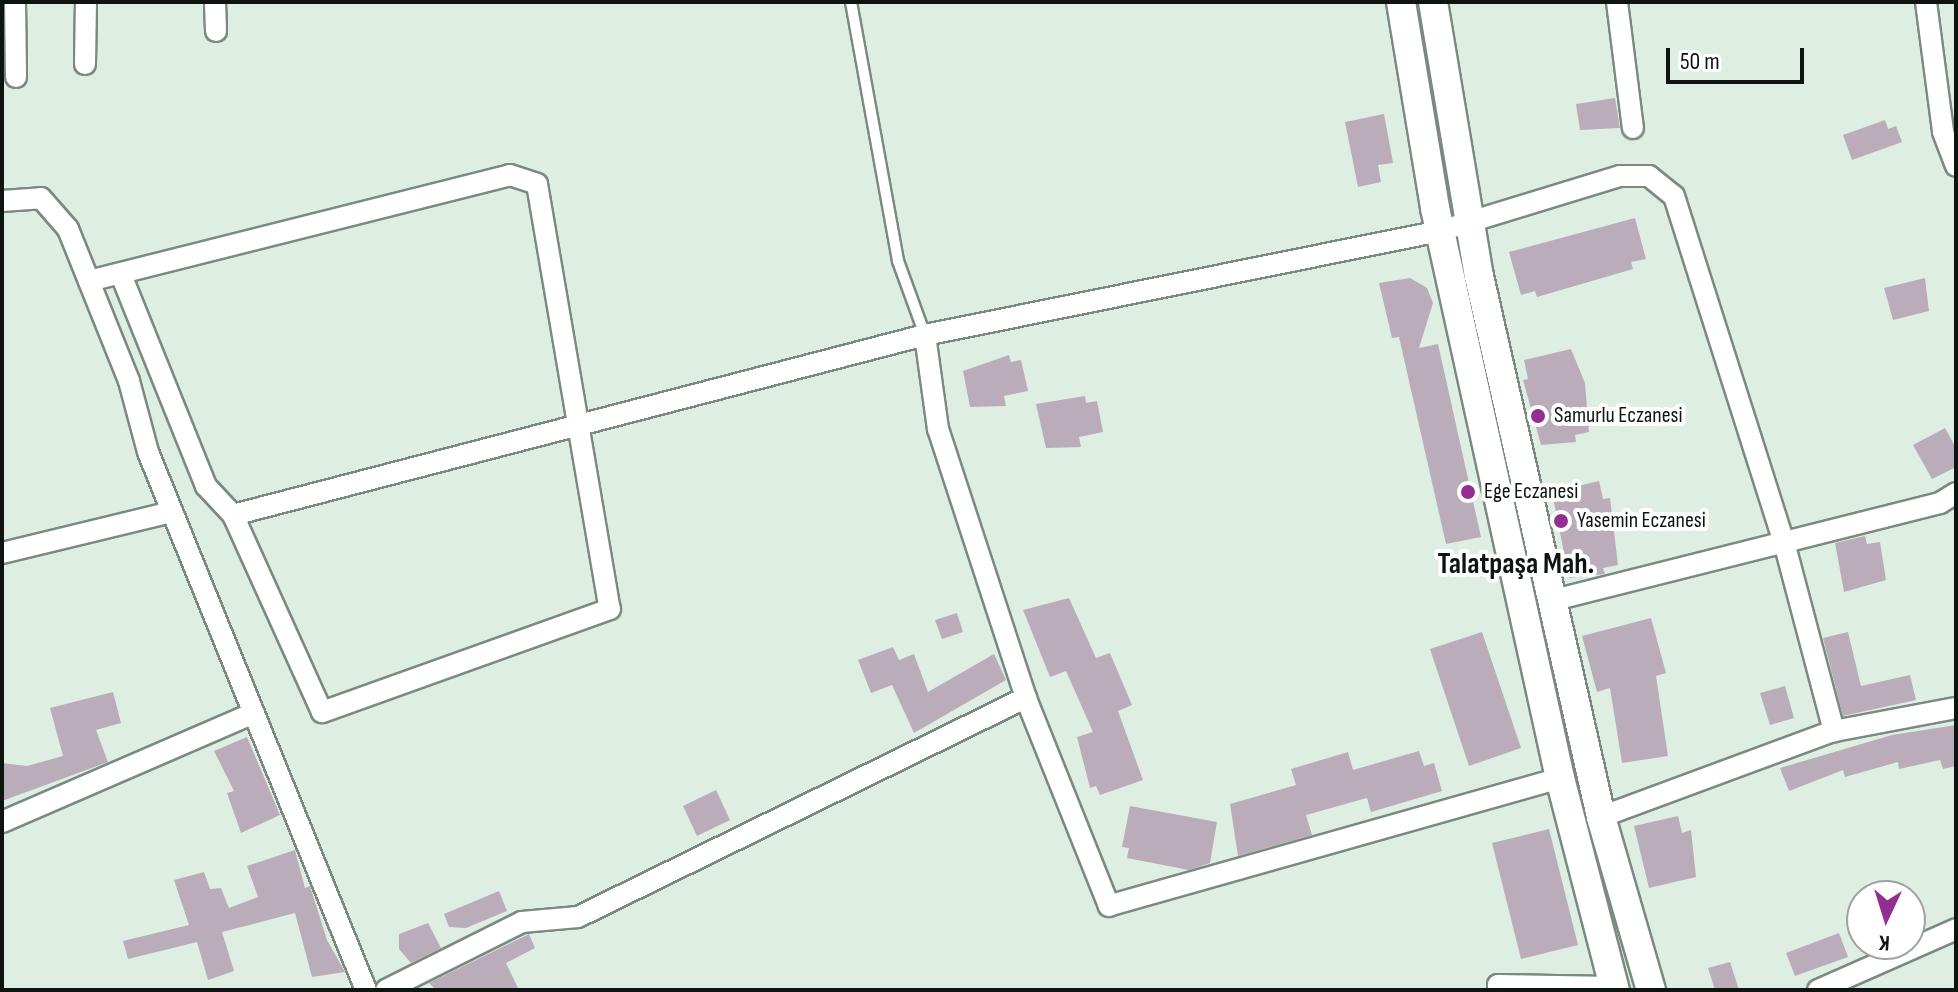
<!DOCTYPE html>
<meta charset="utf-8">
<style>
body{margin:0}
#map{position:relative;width:1958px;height:992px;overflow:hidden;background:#deeee3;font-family:"Sofia Sans Condensed",sans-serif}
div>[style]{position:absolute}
.building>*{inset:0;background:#baadb9}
.roads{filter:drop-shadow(2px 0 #7b8a80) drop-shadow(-2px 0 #7b8a80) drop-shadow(0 2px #7b8a80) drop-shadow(0 -2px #7b8a80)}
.service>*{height:10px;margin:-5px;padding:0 5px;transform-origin:5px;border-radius:5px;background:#fff}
.minor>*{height:20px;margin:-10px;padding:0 10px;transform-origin:10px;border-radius:10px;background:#fff}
.secondary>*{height:28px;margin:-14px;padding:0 14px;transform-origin:14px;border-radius:14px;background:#fff}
.dots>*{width:22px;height:22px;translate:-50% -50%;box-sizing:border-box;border:4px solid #fff;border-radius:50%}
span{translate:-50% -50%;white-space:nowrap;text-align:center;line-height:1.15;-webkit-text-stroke:8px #fff;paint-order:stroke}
.poi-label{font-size:22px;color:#0e1410}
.left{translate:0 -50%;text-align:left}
.district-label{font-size:30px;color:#0e1410;font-weight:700}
.frame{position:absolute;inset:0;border:4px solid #0e1410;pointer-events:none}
.north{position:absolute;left:1846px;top:880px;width:80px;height:80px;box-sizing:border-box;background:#fff;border:2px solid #9fa19f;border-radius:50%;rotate:184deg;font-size:22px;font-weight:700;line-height:32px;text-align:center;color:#0e1410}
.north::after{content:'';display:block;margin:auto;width:28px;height:36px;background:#942e93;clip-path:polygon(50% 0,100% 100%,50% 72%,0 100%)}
.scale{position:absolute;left:1666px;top:48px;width:138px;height:36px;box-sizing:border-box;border:4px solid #0e1410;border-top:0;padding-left:10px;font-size:24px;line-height:28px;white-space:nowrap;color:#0e1410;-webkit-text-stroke:6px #fff;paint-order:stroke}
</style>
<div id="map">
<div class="building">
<div style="clip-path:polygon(1615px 98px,1620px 128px,1580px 130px,1576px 104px)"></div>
<div style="clip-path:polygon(1384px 114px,1393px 163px,1378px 165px,1381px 182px,1358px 187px,1345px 122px)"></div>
<div style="clip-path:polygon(1885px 120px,1888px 129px,1896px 126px,1902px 142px,1852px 160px,1843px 135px)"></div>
<div style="clip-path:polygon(1635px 218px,1646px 259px,1631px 262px,1633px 269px,1537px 297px,1535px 291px,1521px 295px,1509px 252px)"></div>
<div style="clip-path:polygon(1410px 278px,1427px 288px,1433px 303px,1419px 348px,1438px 344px,1481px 537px,1446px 544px,1399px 337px,1392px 338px,1379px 283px)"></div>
<div style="clip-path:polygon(1925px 278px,1929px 311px,1893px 320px,1884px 288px)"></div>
<div style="clip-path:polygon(1571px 349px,1585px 383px,1589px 432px,1575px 435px,1576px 442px,1541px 445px,1523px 380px,1528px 379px,1524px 360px)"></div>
<div style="clip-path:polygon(1009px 355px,1011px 362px,1021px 360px,1028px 391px,1004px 396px,1006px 406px,970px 407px,963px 371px)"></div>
<div style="clip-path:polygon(1085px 396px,1086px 403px,1097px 401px,1103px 432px,1079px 437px,1081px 447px,1046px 448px,1036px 404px)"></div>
<div style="clip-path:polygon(1945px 428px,1956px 448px,1956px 467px,1932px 479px,1913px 445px)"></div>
<div style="clip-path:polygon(1599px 481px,1603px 499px,1610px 498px,1618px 565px,1603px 568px,1605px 574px,1569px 578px,1552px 492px)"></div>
<div style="clip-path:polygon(1865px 536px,1867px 544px,1880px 542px,1886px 580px,1844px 592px,1835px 543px)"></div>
<div style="clip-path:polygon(1069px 598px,1096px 658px,1110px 653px,1132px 705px,1118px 711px,1143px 780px,1100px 795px,1096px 786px,1090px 788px,1077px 737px,1093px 732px,1066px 671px,1050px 677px,1023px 610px)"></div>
<div style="clip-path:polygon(957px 613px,963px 632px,942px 639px,935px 620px)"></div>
<div style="clip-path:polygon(1651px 618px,1666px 673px,1656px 676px,1668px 756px,1622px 763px,1610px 688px,1597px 692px,1582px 636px)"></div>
<div style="clip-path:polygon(1482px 632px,1521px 748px,1469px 766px,1430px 649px)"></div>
<div style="clip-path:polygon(1848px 632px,1861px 686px,1910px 675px,1916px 700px,1843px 716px,1823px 638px)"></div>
<div style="clip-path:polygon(893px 647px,899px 660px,914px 654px,928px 692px,994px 654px,1006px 680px,914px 733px,892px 685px,871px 693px,858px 660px)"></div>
<div style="clip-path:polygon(1785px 686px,1794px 718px,1770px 725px,1760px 693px)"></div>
<div style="clip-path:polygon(113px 692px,121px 723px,96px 730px,108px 762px,2px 801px,2px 763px,27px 766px,63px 756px,50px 708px)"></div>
<div style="clip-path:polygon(1956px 725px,1956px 766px,1943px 769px,1940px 760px,1899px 769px,1898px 762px,1845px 777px,1843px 770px,1789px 791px,1780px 768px,1892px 735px)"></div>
<div style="clip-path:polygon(247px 737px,280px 815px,241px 833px,227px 793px,234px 791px,214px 751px)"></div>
<div style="clip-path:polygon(1419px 751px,1424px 766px,1434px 763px,1442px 791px,1371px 812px,1367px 798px,1306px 815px,1312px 835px,1238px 856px,1230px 804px,1296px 785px,1291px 769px,1348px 752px,1353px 770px)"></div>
<div style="clip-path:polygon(716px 790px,730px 820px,697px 836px,683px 806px)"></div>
<div style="clip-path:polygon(1130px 806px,1217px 822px,1210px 863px,1189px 870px,1127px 858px,1129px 848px,1122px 847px)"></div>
<div style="clip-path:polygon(1678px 816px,1682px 833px,1691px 830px,1696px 877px,1649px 888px,1634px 826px)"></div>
<div style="clip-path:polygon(1549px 829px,1578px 945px,1521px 959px,1492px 843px)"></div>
<div style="clip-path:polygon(295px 850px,305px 888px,310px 886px,327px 940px,345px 972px,312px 977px,295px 913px,222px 932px,234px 971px,208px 980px,197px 942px,128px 959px,123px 941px,189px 925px,174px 880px,204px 872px,210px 889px,221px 888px,229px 908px,258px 897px,247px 866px)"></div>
<div style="clip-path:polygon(499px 891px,507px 911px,466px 928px,449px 927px,444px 914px)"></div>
<div style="clip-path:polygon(428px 923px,441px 948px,411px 963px,399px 949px,399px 934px)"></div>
<div style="clip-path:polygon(1839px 933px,1848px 957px,1795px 976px,1786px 953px)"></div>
<div style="clip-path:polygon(529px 934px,535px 948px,506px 963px,519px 990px,436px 990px,429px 983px)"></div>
<div style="clip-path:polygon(1730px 962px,1739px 990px,1715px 990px,1708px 968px)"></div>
</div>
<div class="roads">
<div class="service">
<div style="left:851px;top:2px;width:263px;rotate:79.7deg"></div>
<div style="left:898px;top:261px;width:79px;rotate:70deg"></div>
</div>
<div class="minor">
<div style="left:15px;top:2px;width:75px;rotate:89.2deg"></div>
<div style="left:215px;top:2px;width:29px;rotate:88deg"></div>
<div style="left:1617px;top:2px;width:127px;rotate:82.8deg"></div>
<div style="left:1926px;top:2px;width:131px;rotate:82.5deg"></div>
<div style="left:1943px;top:132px;width:36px;rotate:69deg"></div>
<div style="left:85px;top:64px;width:62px;rotate:-89.1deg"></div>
<div style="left:2px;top:201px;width:39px;rotate:-4deg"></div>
<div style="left:41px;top:198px;width:41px;rotate:48.9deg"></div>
<div style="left:68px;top:229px;width:164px;rotate:68.1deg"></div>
<div style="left:129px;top:381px;width:73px;rotate:75deg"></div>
<div style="left:148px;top:452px;width:580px;rotate:67.94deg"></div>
<div style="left:89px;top:281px;width:434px;rotate:-14.1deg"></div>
<div style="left:510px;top:175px;width:28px;rotate:18deg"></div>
<div style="left:537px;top:184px;width:431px;rotate:80.3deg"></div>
<div style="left:610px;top:609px;width:306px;rotate:160.3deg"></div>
<div style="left:322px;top:712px;width:216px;rotate:-114.3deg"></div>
<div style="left:233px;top:515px;width:40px;rotate:-133deg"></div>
<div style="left:206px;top:486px;width:225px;rotate:-111.9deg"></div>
<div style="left:233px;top:515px;width:715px;rotate:-14.58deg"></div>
<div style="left:2px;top:553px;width:175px;rotate:-13.6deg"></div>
<div style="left:1554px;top:600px;width:398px;rotate:-14.1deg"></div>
<div style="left:1940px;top:503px;width:19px;rotate:-32deg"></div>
<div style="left:1560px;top:778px;width:469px;rotate:164.2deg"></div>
<div style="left:1109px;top:906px;width:224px;rotate:-111.8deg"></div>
<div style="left:1026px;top:698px;width:283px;rotate:-108.1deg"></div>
<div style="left:938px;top:429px;width:95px;rotate:-97.9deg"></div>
<div style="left:925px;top:335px;width:525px;rotate:-11.42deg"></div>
<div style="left:1440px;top:231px;width:188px;rotate:-17deg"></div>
<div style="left:1620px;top:176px;width:29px"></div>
<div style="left:1649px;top:176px;width:32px;rotate:39deg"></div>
<div style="left:1674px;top:196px;width:363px;rotate:72.4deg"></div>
<div style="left:1784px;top:542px;width:196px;rotate:75.2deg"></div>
<div style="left:1601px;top:817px;width:248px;rotate:-20.3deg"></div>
<div style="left:1834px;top:731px;width:124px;rotate:-10.7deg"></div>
<div style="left:2px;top:822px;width:272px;rotate:-23.4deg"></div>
<div style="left:386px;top:990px;width:152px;rotate:-26.6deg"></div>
<div style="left:522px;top:922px;width:56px;rotate:-5.1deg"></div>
<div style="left:578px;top:917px;width:499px;rotate:-26.1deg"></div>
<div style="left:1498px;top:990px;width:5px;rotate:-90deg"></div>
<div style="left:1498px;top:985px;width:116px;rotate:1deg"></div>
<div style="left:1818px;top:990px;width:151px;rotate:-23.8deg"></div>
</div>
<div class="secondary">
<div style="left:1401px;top:2px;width:209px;rotate:80.6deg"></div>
<div style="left:1435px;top:208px;width:584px;rotate:77.63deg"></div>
<div style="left:1560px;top:778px;width:219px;rotate:75.5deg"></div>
<div style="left:1433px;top:2px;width:278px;rotate:80.5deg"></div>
<div style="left:1479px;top:276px;width:555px;rotate:77.29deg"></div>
<div style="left:1601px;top:817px;width:180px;rotate:73.9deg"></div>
</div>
</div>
<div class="dots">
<div style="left:1538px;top:416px;background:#942e93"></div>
<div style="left:1468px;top:492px;background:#942e93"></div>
<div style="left:1561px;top:521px;background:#942e93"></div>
</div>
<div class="poi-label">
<span class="left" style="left:1554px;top:416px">Samurlu Eczanesi</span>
<span class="left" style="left:1484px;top:492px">Ege Eczanesi</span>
<span class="left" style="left:1577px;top:521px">Yasemin Eczanesi</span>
</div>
<div class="district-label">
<span style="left:1516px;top:564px">Talatpaşa Mah.</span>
</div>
<div class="frame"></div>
<div class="north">K</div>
<div class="scale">50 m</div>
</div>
